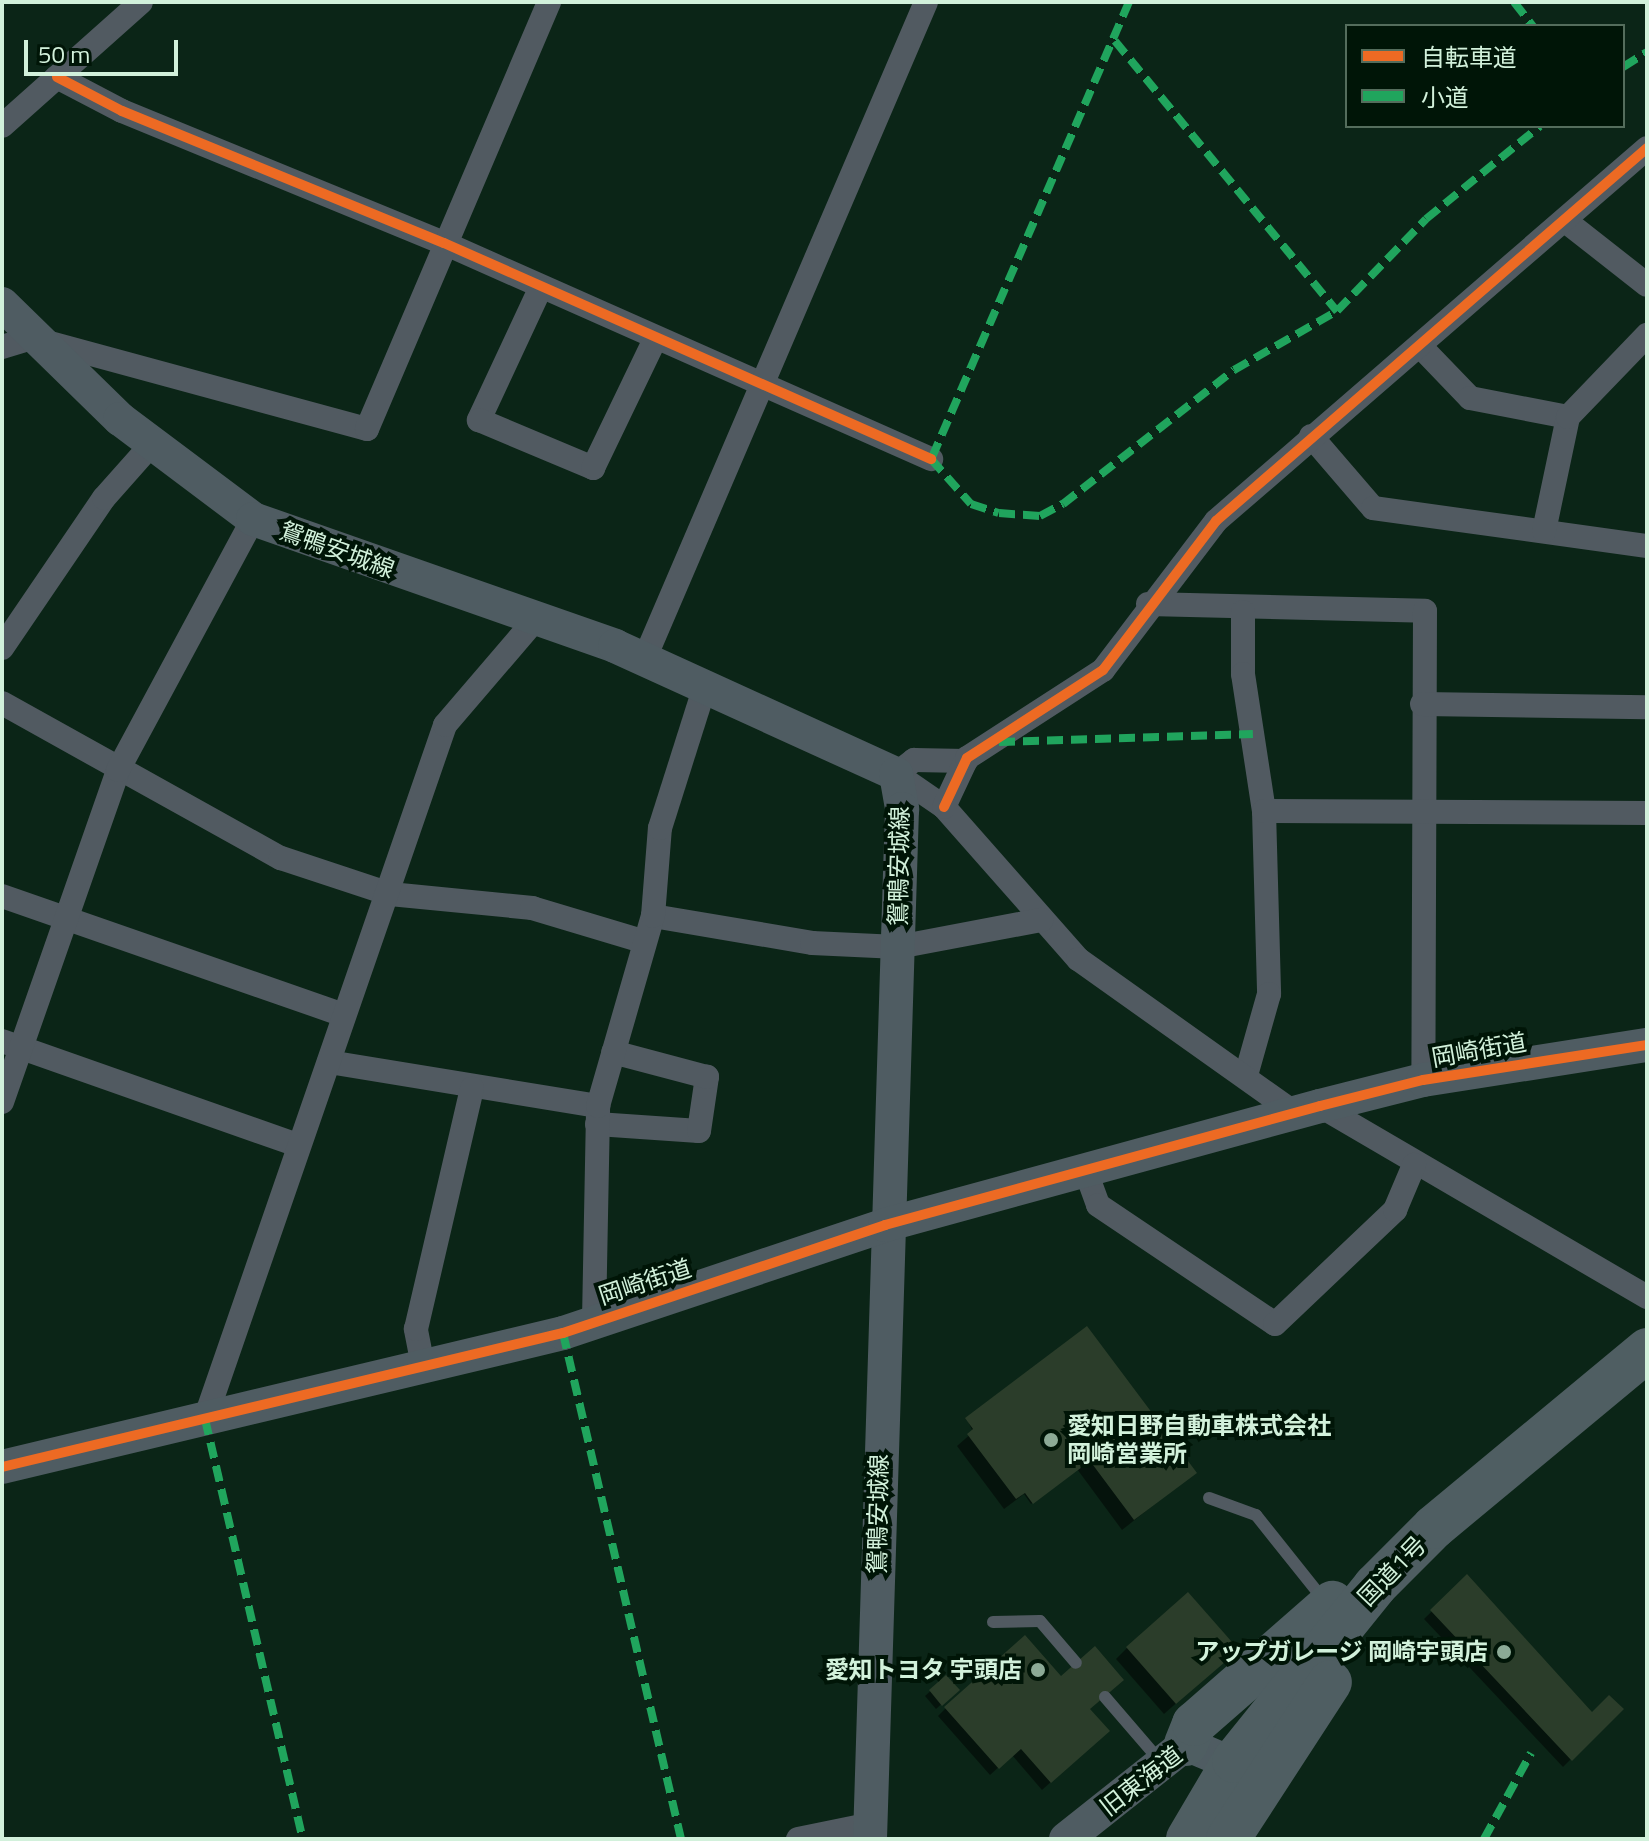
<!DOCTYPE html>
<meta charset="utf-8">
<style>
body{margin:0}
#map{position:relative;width:1649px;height:1841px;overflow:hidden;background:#0b2517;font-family:"Titillium Web","Noto Sans JP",sans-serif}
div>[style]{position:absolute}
.shadow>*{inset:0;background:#0007}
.building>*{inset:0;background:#2b3d2a}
.lane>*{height:12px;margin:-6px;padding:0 6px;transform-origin:6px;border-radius:6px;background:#515a61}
.street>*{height:24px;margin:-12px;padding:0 12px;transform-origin:12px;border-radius:12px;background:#515a61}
.secondary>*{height:34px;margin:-17px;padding:0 17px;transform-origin:17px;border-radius:17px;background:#4f5c62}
.highway>*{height:44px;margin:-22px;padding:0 22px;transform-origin:22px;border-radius:22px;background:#4f5e62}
.quiet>*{height:8px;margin-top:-4px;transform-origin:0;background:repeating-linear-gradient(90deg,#20a55d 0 16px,transparent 0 24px)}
.cycleway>*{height:10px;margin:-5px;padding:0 5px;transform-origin:5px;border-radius:5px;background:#ed6a23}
.dots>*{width:22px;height:22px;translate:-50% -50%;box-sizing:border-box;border:4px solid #001507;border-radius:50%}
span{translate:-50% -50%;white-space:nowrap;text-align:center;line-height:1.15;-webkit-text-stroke:8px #001507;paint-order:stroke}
.street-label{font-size:24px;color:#d2f1db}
.poi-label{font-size:24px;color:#d2f1db;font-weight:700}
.left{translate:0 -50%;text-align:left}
.right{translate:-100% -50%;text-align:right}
.frame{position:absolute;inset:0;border:4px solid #d2f1db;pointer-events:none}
.legend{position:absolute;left:1345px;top:24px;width:280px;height:104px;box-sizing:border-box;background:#001507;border:2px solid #546d5c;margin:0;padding:10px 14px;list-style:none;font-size:24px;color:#d2f1db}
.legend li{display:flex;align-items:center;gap:16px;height:40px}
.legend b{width:40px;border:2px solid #546d5c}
.scale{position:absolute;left:24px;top:40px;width:154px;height:36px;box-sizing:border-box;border:4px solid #d2f1db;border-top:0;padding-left:10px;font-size:24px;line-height:28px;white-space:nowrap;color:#d2f1db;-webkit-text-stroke:6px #001507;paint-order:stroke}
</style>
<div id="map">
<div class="shadow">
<div style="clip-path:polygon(967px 1419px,1194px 1473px,1122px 1530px,1077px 1469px,1031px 1504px,1024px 1494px,1004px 1509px,957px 1446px,973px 1432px)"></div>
<div style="clip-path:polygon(1467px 1577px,1592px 1715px,1621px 1709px,1563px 1767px,1424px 1619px)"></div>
<div style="clip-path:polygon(1127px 1648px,1225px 1660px,1164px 1714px,1116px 1659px)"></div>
<div style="clip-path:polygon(946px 1677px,957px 1690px,936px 1709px,925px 1696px)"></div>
<div style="clip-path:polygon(946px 1708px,1099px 1739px,1042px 1790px,1012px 1755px,990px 1775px,938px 1716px)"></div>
</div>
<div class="building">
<div style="clip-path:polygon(1087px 1326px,1197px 1473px,1134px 1520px,1090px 1461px,1033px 1504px,1025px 1493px,1016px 1499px,967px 1434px,973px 1429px,965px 1418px)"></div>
<div style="clip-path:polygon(1467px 1574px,1592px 1712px,1609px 1695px,1624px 1709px,1572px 1761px,1430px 1610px)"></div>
<div style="clip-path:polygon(1188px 1592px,1239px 1650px,1176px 1704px,1126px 1647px)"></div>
<div style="clip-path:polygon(1025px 1635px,1061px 1676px,1095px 1646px,1124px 1680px,1090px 1709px,1110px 1731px,1051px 1783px,1021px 1749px,999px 1769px,944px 1707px)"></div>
<div style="clip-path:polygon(946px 1675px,960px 1690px,942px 1706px,929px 1690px)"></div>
</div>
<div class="lane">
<div style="left:1209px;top:1498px;width:50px;rotate:19.9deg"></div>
<div style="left:1256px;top:1515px;width:107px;rotate:51.4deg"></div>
<div style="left:993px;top:1622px;width:47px;rotate:-1.2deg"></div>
<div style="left:1040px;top:1621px;width:55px;rotate:49.4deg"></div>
<div style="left:1105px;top:1697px;width:84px;rotate:49.3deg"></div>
</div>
<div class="street">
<div style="left:57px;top:77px;width:73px;rotate:27.6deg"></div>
<div style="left:122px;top:111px;width:348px;rotate:22.3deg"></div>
<div style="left:444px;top:243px;width:533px;rotate:23.92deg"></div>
<div style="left:2px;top:126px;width:186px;rotate:-41.7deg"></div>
<div style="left:1568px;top:223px;width:100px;rotate:38.1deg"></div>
<div style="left:540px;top:289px;width:145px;rotate:115deg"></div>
<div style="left:479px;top:420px;width:124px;rotate:22.8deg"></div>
<div style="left:593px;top:468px;width:141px;rotate:-64.3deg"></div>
<div style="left:1420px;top:346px;width:72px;rotate:46.1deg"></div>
<div style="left:1470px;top:398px;width:100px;rotate:11deg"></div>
<div style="left:2px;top:347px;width:31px;rotate:-17deg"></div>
<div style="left:32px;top:338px;width:347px;rotate:15.2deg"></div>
<div style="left:367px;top:429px;width:464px;rotate:-66.9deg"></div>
<div style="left:1311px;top:436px;width:95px;rotate:49.3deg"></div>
<div style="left:1373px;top:508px;width:277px;rotate:7.9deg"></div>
<div style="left:1544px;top:531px;width:116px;rotate:-78.1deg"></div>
<div style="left:1568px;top:417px;width:114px;rotate:-46.1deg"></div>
<div style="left:1148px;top:604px;width:277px;rotate:1.4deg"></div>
<div style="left:1425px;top:611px;width:469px;rotate:90.2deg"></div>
<div style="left:1243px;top:612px;width:62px;rotate:90deg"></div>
<div style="left:1243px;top:674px;width:139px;rotate:81.3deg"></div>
<div style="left:1264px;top:811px;width:183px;rotate:88.4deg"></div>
<div style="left:1269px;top:994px;width:81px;rotate:105.8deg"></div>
<div style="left:2px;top:648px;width:181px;rotate:-55.8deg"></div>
<div style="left:104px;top:498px;width:71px;rotate:-48.4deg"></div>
<div style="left:644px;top:660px;width:716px;rotate:-66.8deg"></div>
<div style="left:2px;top:703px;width:319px;rotate:29.1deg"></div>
<div style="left:281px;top:858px;width:115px;rotate:18.3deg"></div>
<div style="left:390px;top:894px;width:143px;rotate:5.6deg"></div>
<div style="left:532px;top:908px;width:115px;rotate:16.7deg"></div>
<div style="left:1422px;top:704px;width:225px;rotate:0.8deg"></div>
<div style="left:896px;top:774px;width:58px;rotate:34.5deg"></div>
<div style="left:944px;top:807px;width:203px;rotate:48.6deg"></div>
<div style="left:1078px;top:959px;width:266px;rotate:35.4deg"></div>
<div style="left:896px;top:774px;width:23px;rotate:-38deg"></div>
<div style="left:914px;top:760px;width:52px;rotate:1.1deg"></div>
<div style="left:944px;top:807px;width:54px;rotate:-64.9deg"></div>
<div style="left:967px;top:758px;width:162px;rotate:-32.9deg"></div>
<div style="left:1103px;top:670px;width:187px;rotate:-52.8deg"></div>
<div style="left:1216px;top:521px;width:570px;rotate:-40.87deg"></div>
<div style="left:1264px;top:811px;width:383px;rotate:0.3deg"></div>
<div style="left:2px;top:896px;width:362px;rotate:19.2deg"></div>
<div style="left:653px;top:916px;width:161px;rotate:9.6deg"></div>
<div style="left:812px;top:943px;width:86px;rotate:2.7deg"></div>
<div style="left:898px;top:947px;width:146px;rotate:-10.7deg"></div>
<div style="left:2px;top:1041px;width:314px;rotate:19.4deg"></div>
<div style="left:329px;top:1062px;width:273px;rotate:9.3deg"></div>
<div style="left:2px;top:1102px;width:352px;rotate:-70.7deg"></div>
<div style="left:118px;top:770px;width:285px;rotate:-61.7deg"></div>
<div style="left:1320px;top:1106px;width:379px;rotate:30.3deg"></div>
<div style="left:597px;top:1124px;width:102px;rotate:3.9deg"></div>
<div style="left:699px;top:1131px;width:55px;rotate:-81.6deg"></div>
<div style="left:707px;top:1077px;width:97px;rotate:-165.1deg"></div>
<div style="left:1085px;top:1169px;width:38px;rotate:70deg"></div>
<div style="left:1098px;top:1205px;width:213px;rotate:33.9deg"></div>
<div style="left:1275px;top:1324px;width:166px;rotate:-43.5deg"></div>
<div style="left:1395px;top:1210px;width:49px;rotate:-67.1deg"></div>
<div style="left:594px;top:1320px;width:214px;rotate:-88.9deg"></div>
<div style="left:598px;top:1106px;width:198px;rotate:-73.9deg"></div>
<div style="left:653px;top:916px;width:88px;rotate:-85.5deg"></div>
<div style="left:660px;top:828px;width:149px;rotate:-72.4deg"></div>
<div style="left:423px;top:1366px;width:38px;rotate:-101deg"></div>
<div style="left:416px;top:1329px;width:247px;rotate:-76.9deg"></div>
<div style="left:205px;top:1419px;width:734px;rotate:-70.92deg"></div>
<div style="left:445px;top:725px;width:137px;rotate:-49.4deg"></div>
<div style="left:798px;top:1839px;width:75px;rotate:-11.6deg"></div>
</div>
<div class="secondary">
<div style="left:2px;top:304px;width:165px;rotate:44.3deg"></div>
<div style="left:120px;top:419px;width:166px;rotate:36.9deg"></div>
<div style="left:253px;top:519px;width:384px;rotate:19.3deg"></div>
<div style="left:615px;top:646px;width:309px;rotate:24.5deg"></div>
<div style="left:896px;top:774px;width:36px;rotate:80deg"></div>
<div style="left:902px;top:809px;width:1030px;rotate:91.78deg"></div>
<div style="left:2px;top:1467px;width:577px;rotate:-13.43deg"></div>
<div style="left:563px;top:1333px;width:340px;rotate:-18.5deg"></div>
<div style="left:885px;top:1225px;width:451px;rotate:-15.3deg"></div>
<div style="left:1320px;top:1106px;width:106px;rotate:-14.2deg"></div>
<div style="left:1423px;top:1080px;width:227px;rotate:-8.9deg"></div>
<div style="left:1066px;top:1839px;width:153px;rotate:-38.4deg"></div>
<div style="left:1186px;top:1744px;width:74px;rotate:23.1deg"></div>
</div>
<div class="highway">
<div style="left:1186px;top:1744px;width:22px;rotate:-68deg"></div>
<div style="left:1194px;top:1724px;width:184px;rotate:-41.2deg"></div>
<div style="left:1188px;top:1839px;width:91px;rotate:-59.5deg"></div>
<div style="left:1234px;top:1761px;width:225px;rotate:-51.1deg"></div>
<div style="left:1375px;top:1586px;width:83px;rotate:-45deg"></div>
<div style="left:1434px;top:1527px;width:277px;rotate:-39.7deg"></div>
<div style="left:1228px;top:1839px;width:187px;rotate:-57deg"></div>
</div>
<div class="quiet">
<div style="left:1129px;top:2px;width:498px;rotate:113.4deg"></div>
<div style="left:931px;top:459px;width:60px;rotate:48.4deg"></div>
<div style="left:971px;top:504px;width:29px;rotate:18deg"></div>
<div style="left:999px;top:513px;width:41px;rotate:4.2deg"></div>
<div style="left:1040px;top:516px;width:26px;rotate:-28deg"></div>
<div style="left:1063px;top:504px;width:217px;rotate:-38.1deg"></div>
<div style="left:1234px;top:370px;width:119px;rotate:-29.8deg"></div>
<div style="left:1337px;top:311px;width:128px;rotate:-45.9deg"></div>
<div style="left:1426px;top:219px;width:147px;rotate:-39.2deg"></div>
<div style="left:1514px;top:2px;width:31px;rotate:52deg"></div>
<div style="left:1115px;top:41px;width:350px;rotate:50.6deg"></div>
<div style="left:1623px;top:67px;width:28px;rotate:-32deg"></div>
<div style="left:999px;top:742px;width:254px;rotate:-1.8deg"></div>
<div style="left:563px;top:1333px;width:520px;rotate:76.87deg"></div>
<div style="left:205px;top:1419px;width:431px;rotate:76.9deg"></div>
<div style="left:1484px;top:1839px;width:98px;rotate:-61.3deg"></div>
</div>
<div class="cycleway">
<div style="left:57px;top:77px;width:73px;rotate:27.6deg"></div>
<div style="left:122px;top:111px;width:348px;rotate:22.3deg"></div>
<div style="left:444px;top:243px;width:533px;rotate:23.92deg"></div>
<div style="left:944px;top:807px;width:54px;rotate:-64.9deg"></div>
<div style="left:967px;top:758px;width:162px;rotate:-32.9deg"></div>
<div style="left:1103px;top:670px;width:187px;rotate:-52.8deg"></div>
<div style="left:1216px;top:521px;width:570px;rotate:-40.87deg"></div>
<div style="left:2px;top:1467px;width:577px;rotate:-13.43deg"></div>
<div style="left:563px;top:1333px;width:340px;rotate:-18.5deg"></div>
<div style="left:885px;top:1225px;width:451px;rotate:-15.3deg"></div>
<div style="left:1320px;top:1106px;width:106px;rotate:-14.2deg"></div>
<div style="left:1423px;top:1080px;width:227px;rotate:-8.9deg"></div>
</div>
<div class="dots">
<div style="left:1051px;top:1440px;background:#8caa96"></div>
<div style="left:1504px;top:1652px;background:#8caa96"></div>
<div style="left:1038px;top:1670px;background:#8caa96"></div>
</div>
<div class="street-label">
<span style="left:337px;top:550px;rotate:20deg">鴛鴨安城線</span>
<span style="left:899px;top:866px;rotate:-89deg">鴛鴨安城線</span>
<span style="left:1479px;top:1050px;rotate:-10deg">岡崎街道</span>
<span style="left:645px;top:1282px;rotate:-18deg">岡崎街道</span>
<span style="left:878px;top:1514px;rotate:-89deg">鴛鴨安城線</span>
<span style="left:1392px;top:1571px;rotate:-46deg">国道1号</span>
<span style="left:1141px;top:1781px;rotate:-38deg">旧東海道</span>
</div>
<div class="poi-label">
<span class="left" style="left:1067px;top:1440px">愛知日野自動車株式会社<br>岡崎営業所</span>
<span class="right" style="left:1488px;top:1652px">アップガレージ 岡崎宇頭店</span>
<span class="right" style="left:1022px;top:1670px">愛知トヨタ 宇頭店</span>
</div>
<div class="frame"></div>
<ul class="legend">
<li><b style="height:10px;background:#ed6a23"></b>自転車道</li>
<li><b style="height:10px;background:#20a55d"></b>小道</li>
</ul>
<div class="scale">50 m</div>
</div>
